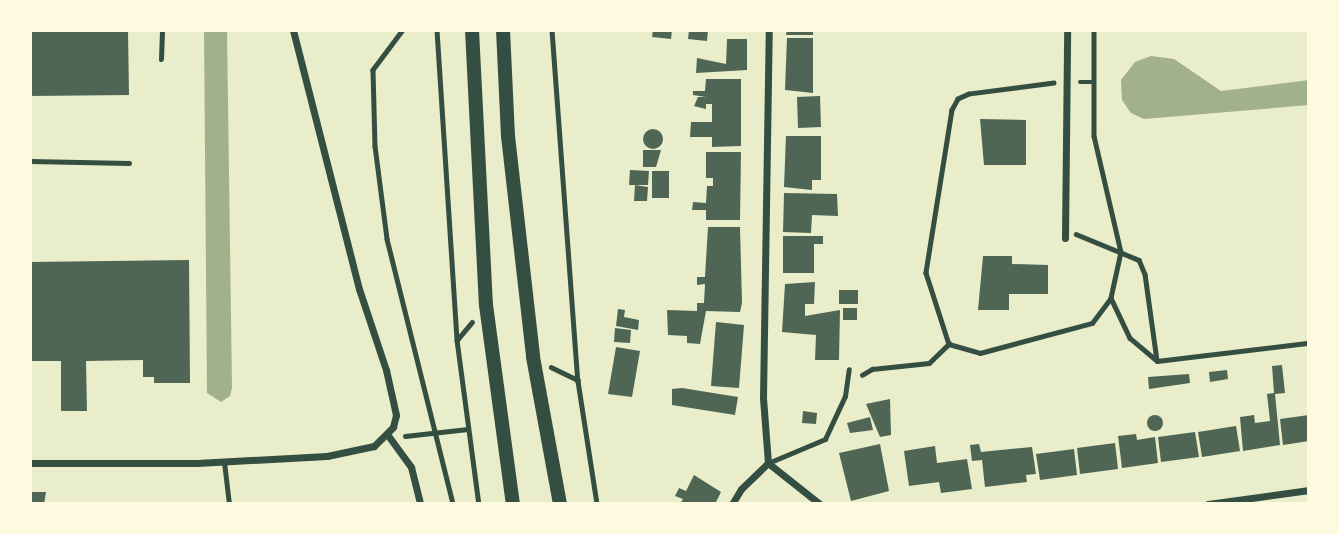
<!DOCTYPE html>
<style>
body{margin:0}
#map{position:relative;width:1339px;height:534px;overflow:hidden;background:#e9edc9;font-family:"Work Sans",sans-serif}
div>[style]{position:absolute}
.water>*{inset:0;background:#a3b18a}
.building>*{inset:0;background:#4f6655}
.round{border-radius:50%}
.path>*{height:4.5px;margin:-2.25px;padding:0 2.25px;transform-origin:2.25px;border-radius:2.25px;background:#344e41}
.service>*{height:5px;margin:-2.5px;padding:0 2.5px;transform-origin:2.5px;border-radius:2.5px;background:#344e41}
.minor>*{height:7px;margin:-3.5px;padding:0 3.5px;transform-origin:3.5px;border-radius:3.5px;background:#344e41}
.secondary>*{height:14px;margin:-7px;padding:0 7px;transform-origin:7px;border-radius:7px;background:#344e41}
span{translate:-50% -50%;white-space:nowrap;text-align:center;line-height:1.15;-webkit-text-stroke:6px #fefae0;paint-order:stroke}
.frame{position:absolute;inset:0;border:32px solid #fefae0;pointer-events:none}
</style>
<div id="map">
<div class="water">
<div style="clip-path:polygon(204px 30px,227px 30px,232px 388px,230px 396px,221px 402px,207px 393px)"></div>
<div style="clip-path:polygon(1151px 56px,1174px 59px,1221px 91px,1309px 80px,1309px 105px,1144px 119px,1131px 113px,1122px 100px,1121px 80px,1135px 62px)"></div>
</div>
<div class="building">
<div style="clip-path:polygon(30px 30px,128px 30px,129px 95px,30px 96px)"></div>
<div style="clip-path:polygon(653px 30px,672px 30px,671px 39px,652px 37px)"></div>
<div style="clip-path:polygon(689px 30px,708px 30px,707px 41px,688px 39px)"></div>
<div style="clip-path:polygon(787px 30px,813px 30px,813px 35px,786px 35px)"></div>
<div style="clip-path:polygon(787px 38px,813px 38px,813px 93px,785px 90px)"></div>
<div style="clip-path:polygon(727px 39px,747px 39px,747px 70px,696px 73px,697px 58px,726px 64px)"></div>
<div style="clip-path:polygon(706px 79px,741px 79px,741px 146px,712px 147px,712px 137px,690px 137px,691px 122px,712px 122px,712px 104px,706px 104px,706px 109px,694px 106px,698px 97px,706px 97px,693px 95px,693px 91px,705px 91px)"></div>
<div style="clip-path:polygon(820px 96px,821px 127px,798px 128px,797px 97px)"></div>
<div style="clip-path:polygon(980px 119px,1026px 120px,1026px 165px,984px 165px)"></div>
<div class="round" style="left:643px;top:129px;width:20px;height:20px"></div>
<div style="clip-path:polygon(786px 136px,821px 136px,821px 180px,812px 180px,812px 190px,784px 187px)"></div>
<div style="clip-path:polygon(643px 150px,661px 150px,656px 167px,643px 167px)"></div>
<div style="clip-path:polygon(706px 152px,741px 152px,740px 220px,706px 220px,706px 210px,692px 210px,693px 202px,706px 203px,707px 186px,713px 186px,713px 178px,706px 178px)"></div>
<div style="clip-path:polygon(630px 170px,649px 171px,648px 185px,629px 185px)"></div>
<div style="clip-path:polygon(652px 171px,669px 171px,669px 198px,652px 198px)"></div>
<div style="clip-path:polygon(635px 185px,648px 187px,647px 201px,634px 201px)"></div>
<div style="clip-path:polygon(784px 193px,837px 194px,838px 216px,812px 215px,811px 233px,783px 232px)"></div>
<div style="clip-path:polygon(708px 227px,740px 227px,742px 303px,740px 312px,706px 311px,700px 344px,687px 343px,687px 336px,668px 335px,667px 310px,697px 311px,697px 303px,704px 303px,705px 284px,697px 285px,697px 277px,705px 277px)"></div>
<div style="clip-path:polygon(783px 236px,823px 236px,823px 244px,814px 244px,814px 273px,783px 273px)"></div>
<div style="clip-path:polygon(983px 256px,1012px 256px,1012px 264px,1048px 265px,1048px 294px,1009px 294px,1009px 310px,978px 310px)"></div>
<div style="clip-path:polygon(189px 260px,190px 383px,154px 383px,154px 377px,143px 377px,143px 360px,86px 361px,87px 411px,61px 411px,61px 361px,30px 361px,30px 262px)"></div>
<div style="clip-path:polygon(815px 282px,814px 304px,805px 304px,805px 316px,840px 310px,839px 360px,815px 360px,816px 335px,782px 332px,785px 284px)"></div>
<div style="clip-path:polygon(839px 290px,858px 290px,858px 304px,839px 304px)"></div>
<div style="clip-path:polygon(843px 308px,857px 308px,857px 320px,843px 320px)"></div>
<div style="clip-path:polygon(618px 309px,625px 310px,624px 317px,639px 320px,638px 330px,616px 326px)"></div>
<div style="clip-path:polygon(716px 322px,744px 325px,739px 388px,711px 386px)"></div>
<div style="clip-path:polygon(615px 328px,631px 330px,630px 343px,614px 342px)"></div>
<div style="clip-path:polygon(616px 347px,640px 351px,632px 397px,608px 394px)"></div>
<div style="clip-path:polygon(1282px 365px,1285px 393px,1275px 394px,1280px 445px,1243px 451px,1240px 417px,1254px 415px,1255px 423px,1270px 421px,1267px 394px,1274px 393px,1272px 366px)"></div>
<div style="clip-path:polygon(1227px 370px,1228px 379px,1210px 382px,1209px 372px)"></div>
<div style="clip-path:polygon(1189px 374px,1190px 383px,1149px 389px,1148px 377px)"></div>
<div style="clip-path:polygon(682px 388px,738px 397px,735px 415px,672px 405px,672px 389px)"></div>
<div style="clip-path:polygon(890px 399px,891px 435px,880px 437px,866px 404px)"></div>
<div style="clip-path:polygon(803px 411px,817px 413px,816px 424px,802px 423px)"></div>
<div class="round" style="left:1147px;top:415px;width:16px;height:16px"></div>
<div style="clip-path:polygon(1309px 415px,1309px 441px,1283px 445px,1280px 419px)"></div>
<div style="clip-path:polygon(870px 417px,873px 430px,850px 433px,847px 423px)"></div>
<div style="clip-path:polygon(1236px 426px,1240px 451px,1202px 457px,1198px 432px)"></div>
<div style="clip-path:polygon(1195px 432px,1199px 457px,1161px 462px,1158px 437px)"></div>
<div style="clip-path:polygon(1136px 434px,1137px 440px,1155px 437px,1158px 463px,1122px 468px,1118px 436px)"></div>
<div style="clip-path:polygon(1115px 443px,1118px 469px,1080px 474px,1077px 448px)"></div>
<div style="clip-path:polygon(880px 444px,889px 491px,851px 501px,839px 453px)"></div>
<div style="clip-path:polygon(979px 444px,981px 452px,1032px 447px,1036px 474px,1026px 475px,1027px 482px,985px 487px,982px 460px,972px 461px,970px 445px)"></div>
<div style="clip-path:polygon(935px 446px,937px 463px,967px 459px,972px 489px,941px 493px,939px 482px,909px 486px,904px 451px)"></div>
<div style="clip-path:polygon(1074px 449px,1077px 475px,1040px 480px,1036px 454px)"></div>
<div style="clip-path:polygon(694px 475px,721px 492px,715px 504px,680px 504px,683px 499px,675px 496px,679px 488px,686px 491px)"></div>
<div style="clip-path:polygon(30px 492px,46px 492px,44px 504px,30px 504px)"></div>
</div>
<div class="path">
<div style="left:403px;top:30px;width:50px;rotate:126.9deg"></div>
<div style="left:373px;top:70px;width:76px;rotate:88.5deg"></div>
<div style="left:375px;top:146px;width:94px;rotate:82.6deg"></div>
<div style="left:387px;top:239px;width:273px;rotate:76deg"></div>
<div style="left:437px;top:30px;width:311px;rotate:86.3deg"></div>
<div style="left:457px;top:340px;width:165px;rotate:82.4deg"></div>
<div style="left:552px;top:30px;width:352px;rotate:85.8deg"></div>
<div style="left:578px;top:381px;width:124px;rotate:81.2deg"></div>
<div style="left:1094px;top:30px;width:106px;rotate:90deg"></div>
<div style="left:1094px;top:136px;width:119px;rotate:76.9deg"></div>
<div style="left:1121px;top:252px;width:47px;rotate:102.3deg"></div>
<div style="left:1080px;top:82px;width:14px"></div>
<div style="left:1054px;top:83px;width:86px;rotate:172.6deg"></div>
<div style="left:969px;top:94px;width:12px;rotate:156deg"></div>
<div style="left:958px;top:99px;width:13px;rotate:119deg"></div>
<div style="left:952px;top:110px;width:165px;rotate:99.1deg"></div>
<div style="left:926px;top:273px;width:75px;rotate:72.1deg"></div>
<div style="left:949px;top:344px;width:32px;rotate:16deg"></div>
<div style="left:980px;top:353px;width:116px;rotate:-15deg"></div>
<div style="left:1092px;top:323px;width:31px;rotate:-53deg"></div>
<div style="left:1111px;top:298px;width:44px;rotate:64.6deg"></div>
<div style="left:1130px;top:338px;width:35px;rotate:40deg"></div>
<div style="left:1157px;top:361px;width:153px;rotate:-6.8deg"></div>
<div style="left:1076px;top:234px;width:68px;rotate:22.4deg"></div>
<div style="left:1139px;top:260px;width:15px;rotate:67deg"></div>
<div style="left:1145px;top:274px;width:87px;rotate:82.1deg"></div>
<div style="left:457px;top:340px;width:23px;rotate:-50deg"></div>
<div style="left:551px;top:367px;width:30px;rotate:26deg"></div>
<div style="left:862px;top:375px;width:12px;rotate:-31deg"></div>
<div style="left:872px;top:369px;width:57px;rotate:-6deg"></div>
<div style="left:929px;top:363px;width:28px;rotate:-44deg"></div>
<div style="left:405px;top:436px;width:63px;rotate:-6.3deg"></div>
</div>
<div class="service">
<div style="left:161px;top:59px;width:29px;rotate:-88deg"></div>
<div style="left:30px;top:161px;width:99px;rotate:1.2deg"></div>
<div style="left:224px;top:462px;width:42px;rotate:83.2deg"></div>
<div style="left:768px;top:463px;width:62px;rotate:-22.8deg"></div>
<div style="left:825px;top:439px;width:47px;rotate:-65.1deg"></div>
<div style="left:845px;top:396px;width:27px;rotate:-82deg"></div>
</div>
<div class="minor">
<div style="left:1065px;top:238px;width:208px;rotate:-89.4deg"></div>
<div style="left:387px;top:434px;width:41px;rotate:54deg"></div>
<div style="left:411px;top:467px;width:38px;rotate:76deg"></div>
<div style="left:30px;top:463px;width:167px"></div>
<div style="left:197px;top:463px;width:130px;rotate:-3.1deg"></div>
<div style="left:327px;top:456px;width:48px;rotate:-12deg"></div>
<div style="left:374px;top:446px;width:27px;rotate:-45deg"></div>
<div style="left:393px;top:427px;width:12px;rotate:-76deg"></div>
<div style="left:396px;top:415px;width:46px;rotate:-102.5deg"></div>
<div style="left:386px;top:370px;width:85px;rotate:-108.4deg"></div>
<div style="left:359px;top:289px;width:267px;rotate:-104.3deg"></div>
<div style="left:768px;top:463px;width:65px;rotate:-94.4deg"></div>
<div style="left:763px;top:398px;width:368px;rotate:-89.1deg"></div>
<div style="left:768px;top:463px;width:66px;rotate:38.3deg"></div>
<div style="left:732px;top:504px;width:17px;rotate:-59deg"></div>
<div style="left:741px;top:489px;width:37px;rotate:-44deg"></div>
<div style="left:1208px;top:504px;width:102px;rotate:-7.9deg"></div>
</div>
<div class="secondary">
<div style="left:472px;top:30px;width:275px;rotate:87.1deg"></div>
<div style="left:486px;top:305px;width:201px;rotate:82.3deg"></div>
<div style="left:503px;top:30px;width:106px;rotate:87.3deg"></div>
<div style="left:508px;top:136px;width:222px;rotate:83.5deg"></div>
<div style="left:533px;top:357px;width:149px;rotate:79.6deg"></div>
</div>
<div class="frame"></div>
</div>
